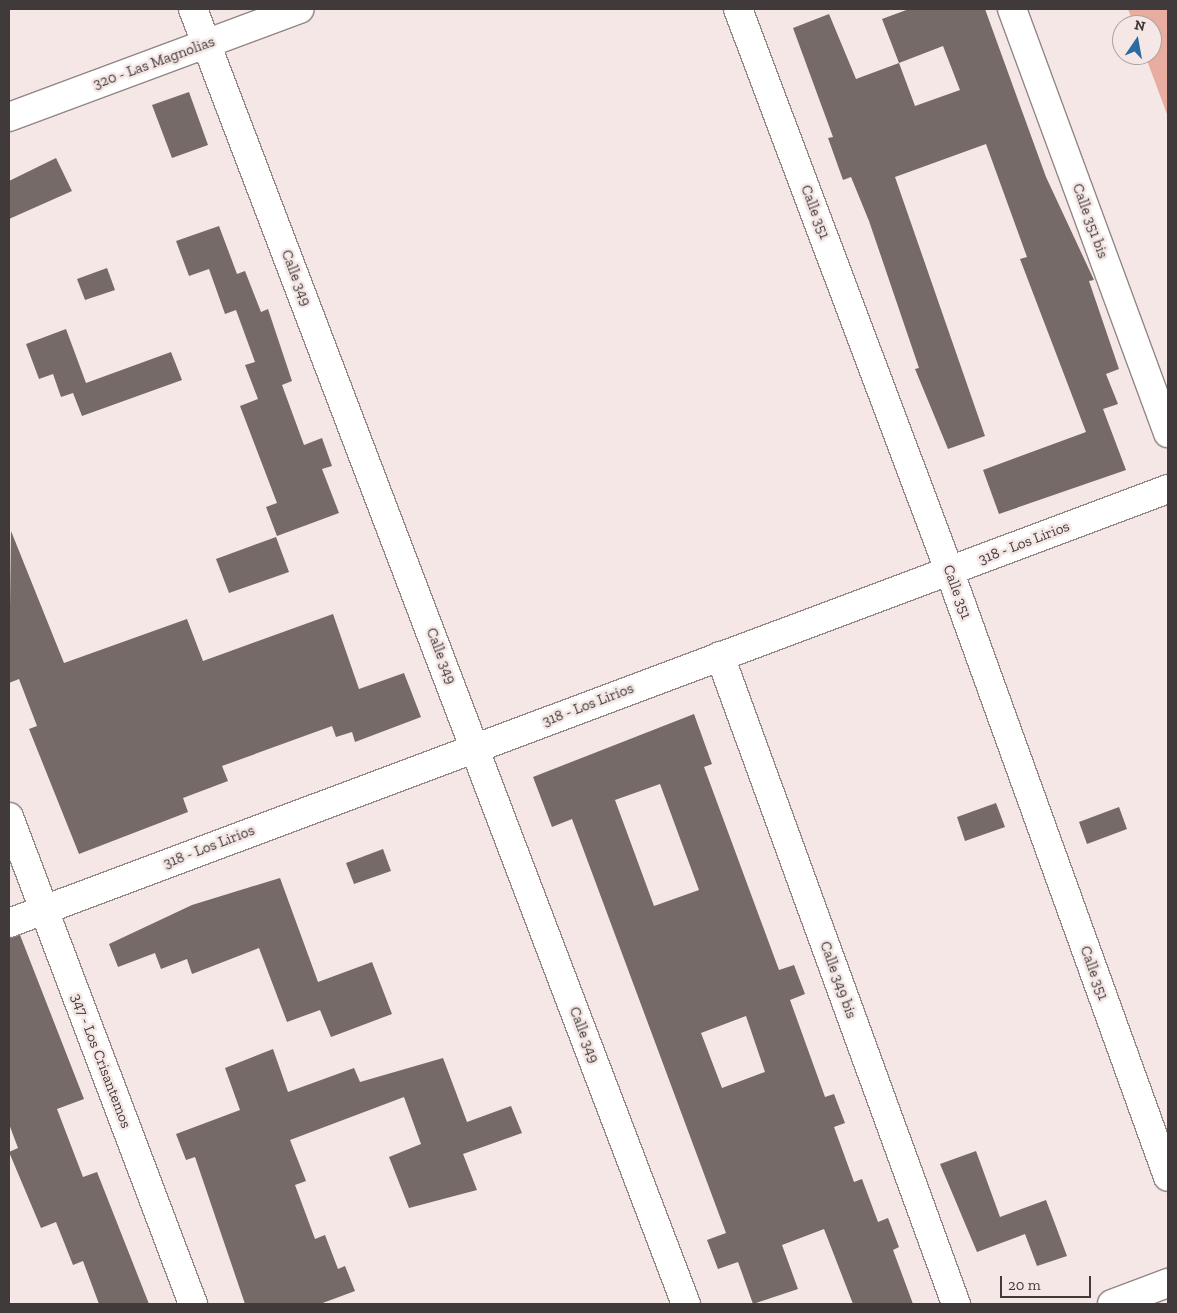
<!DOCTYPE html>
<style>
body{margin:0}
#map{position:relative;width:1177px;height:1313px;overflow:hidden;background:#f4e7e5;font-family:"Zilla Slab",serif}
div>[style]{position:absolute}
.green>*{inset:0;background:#e8aca1}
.building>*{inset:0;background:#756a68}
.roads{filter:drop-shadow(1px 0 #928785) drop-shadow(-1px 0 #928785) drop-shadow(0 1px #928785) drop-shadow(0 -1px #928785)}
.minor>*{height:28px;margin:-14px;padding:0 14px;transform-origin:14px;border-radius:14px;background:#fff}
span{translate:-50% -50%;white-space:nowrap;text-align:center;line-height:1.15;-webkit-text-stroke:5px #f4e7e5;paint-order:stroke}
.street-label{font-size:15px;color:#403b3a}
.frame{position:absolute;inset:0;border:10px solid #403b3a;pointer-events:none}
.north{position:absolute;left:1112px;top:15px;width:50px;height:50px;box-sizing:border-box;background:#f4e7e5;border:1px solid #aca2a1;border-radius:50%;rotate:12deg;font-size:14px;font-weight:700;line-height:20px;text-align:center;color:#403b3a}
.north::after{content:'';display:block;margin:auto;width:18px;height:22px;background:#2b6ba1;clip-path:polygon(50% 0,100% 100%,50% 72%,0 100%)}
.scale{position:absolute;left:1000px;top:1276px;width:91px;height:22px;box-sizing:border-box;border:2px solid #403b3a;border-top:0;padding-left:6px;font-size:15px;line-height:18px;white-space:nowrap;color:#403b3a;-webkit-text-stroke:4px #f4e7e5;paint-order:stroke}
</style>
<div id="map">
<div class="green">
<div style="clip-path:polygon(1128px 9px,1168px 9px,1168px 117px,1145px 55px,1152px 55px,1152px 25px,1134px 25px)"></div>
</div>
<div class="building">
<div style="clip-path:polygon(evenodd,909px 9px,985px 9px,1046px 177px,1094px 280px,1089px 281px,1119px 369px,1106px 374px,1118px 404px,1103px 409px,1126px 470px,999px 514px,983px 470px,1086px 432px,1020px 259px,1027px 257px,986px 144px,895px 177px,985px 436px,948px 449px,915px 369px,919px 368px,869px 221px,851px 177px,843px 180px,828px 138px,833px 137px,793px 28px,829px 14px,856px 79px,899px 63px,882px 19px,909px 9px,943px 46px,960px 90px,915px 106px,899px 63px,943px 46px)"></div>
<div style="clip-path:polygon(189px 92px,208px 145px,172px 158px,152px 105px)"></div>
<div style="clip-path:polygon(56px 158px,72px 191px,9px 219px,9px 181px)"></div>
<div style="clip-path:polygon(219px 226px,237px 274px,245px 271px,261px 312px,268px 309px,292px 381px,282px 385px,304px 445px,322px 438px,332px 466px,322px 469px,339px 513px,277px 536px,266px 507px,277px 503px,240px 406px,258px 399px,245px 365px,255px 362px,236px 310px,225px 314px,209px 269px,189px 276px,176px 241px)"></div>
<div style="clip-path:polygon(107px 268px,115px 290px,85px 300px,77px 279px)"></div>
<div style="clip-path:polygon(66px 329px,86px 383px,171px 352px,182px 380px,82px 416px,73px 393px,61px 397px,53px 374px,39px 379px,26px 344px)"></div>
<div style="clip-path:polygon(11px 531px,64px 663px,187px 619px,203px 661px,333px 614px,359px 689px,404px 673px,421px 717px,355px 742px,352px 732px,336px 737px,332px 726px,222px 766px,228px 781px,183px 798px,188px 812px,79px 854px,29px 729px,37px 726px,19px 679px,9px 683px)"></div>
<div style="clip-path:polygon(276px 537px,289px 572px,229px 593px,216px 559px)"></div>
<div style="clip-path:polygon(evenodd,694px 714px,712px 764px,704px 767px,779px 970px,794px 965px,805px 994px,790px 1000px,825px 1097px,834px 1094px,845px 1123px,834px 1127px,854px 1182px,862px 1179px,878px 1222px,888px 1218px,899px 1247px,893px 1250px,913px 1304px,853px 1304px,824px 1229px,782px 1245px,798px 1289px,753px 1304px,738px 1262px,718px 1269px,707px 1240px,726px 1233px,572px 819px,552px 827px,533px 777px,694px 714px,660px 784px,699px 890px,654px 906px,615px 800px,660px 784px,694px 714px,746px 1016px,765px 1072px,722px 1088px,701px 1033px,746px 1016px)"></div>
<div style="clip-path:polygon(996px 803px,1005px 827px,965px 841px,957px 817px)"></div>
<div style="clip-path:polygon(1119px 807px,1127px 829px,1087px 844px,1079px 822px)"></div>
<div style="clip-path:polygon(383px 849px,391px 871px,354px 884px,346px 863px)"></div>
<div style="clip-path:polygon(280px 878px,318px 982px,372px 962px,392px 1014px,331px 1037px,320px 1010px,287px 1022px,259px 948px,192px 974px,187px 959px,161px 969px,155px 953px,118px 967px,109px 944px,192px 905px)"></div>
<div style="clip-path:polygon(20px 935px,84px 1099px,57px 1109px,83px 1177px,97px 1172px,149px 1304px,99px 1304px,83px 1261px,73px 1265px,56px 1222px,41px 1228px,9px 1152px,18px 1148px,9px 1124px,9px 938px)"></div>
<div style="clip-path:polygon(273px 1049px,288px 1092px,354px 1068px,360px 1082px,443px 1058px,467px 1122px,511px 1106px,522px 1133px,463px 1154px,477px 1190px,409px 1208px,389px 1157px,421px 1144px,404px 1097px,290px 1140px,306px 1181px,295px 1185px,315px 1239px,325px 1235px,338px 1269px,345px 1266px,355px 1291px,320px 1304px,245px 1304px,195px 1157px,186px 1160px,176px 1134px,240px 1110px,225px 1068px)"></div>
<div style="clip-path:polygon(976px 1151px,1000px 1217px,1046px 1200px,1067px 1256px,1037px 1266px,1025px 1234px,977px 1252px,940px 1164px)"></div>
</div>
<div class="roads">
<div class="minor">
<div style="left:193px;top:9px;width:1386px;rotate:69.16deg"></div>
<div style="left:738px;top:9px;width:599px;rotate:69.39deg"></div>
<div style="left:949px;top:570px;width:645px;rotate:70.16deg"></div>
<div style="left:1012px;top:9px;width:452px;rotate:69.8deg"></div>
<div style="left:9px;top:117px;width:310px;rotate:-20.4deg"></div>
<div style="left:720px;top:656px;width:690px;rotate:69.99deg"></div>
<div style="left:9px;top:817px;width:521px;rotate:69.3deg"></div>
<div style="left:9px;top:923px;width:1238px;rotate:-20.53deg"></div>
<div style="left:1112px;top:1304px;width:60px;rotate:-20.6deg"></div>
</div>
</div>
<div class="street-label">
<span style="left:154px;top:63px;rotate:-20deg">320 - Las Magnolias</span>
<span style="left:815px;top:212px;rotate:69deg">Calle 351</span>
<span style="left:1090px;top:221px;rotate:70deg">Calle 351 bis</span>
<span style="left:296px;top:278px;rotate:69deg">Calle 349</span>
<span style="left:1024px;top:543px;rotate:-21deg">318 - Los Lirios</span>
<span style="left:957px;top:592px;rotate:70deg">Calle 351</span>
<span style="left:441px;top:656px;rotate:69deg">Calle 349</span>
<span style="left:588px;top:705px;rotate:-21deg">318 - Los Lirios</span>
<span style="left:209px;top:847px;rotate:-21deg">318 - Los Lirios</span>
<span style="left:1094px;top:973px;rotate:70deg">Calle 351</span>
<span style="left:838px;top:980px;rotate:70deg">Calle 349 bis</span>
<span style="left:584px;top:1035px;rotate:69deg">Calle 349</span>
<span style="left:101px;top:1061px;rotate:69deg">347 - Los Crisantemos</span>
</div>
<div class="frame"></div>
<div class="north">N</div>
<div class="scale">20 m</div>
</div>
